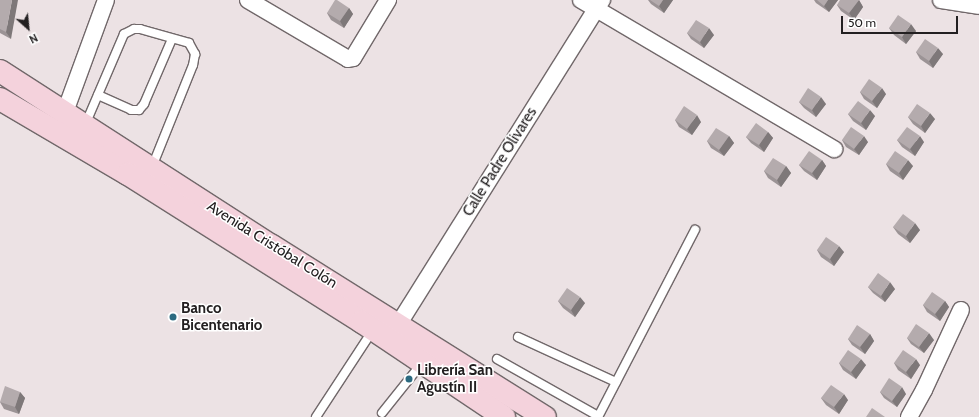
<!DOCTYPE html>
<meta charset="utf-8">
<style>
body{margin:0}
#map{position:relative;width:979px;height:417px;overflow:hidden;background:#ece2e4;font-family:Cabin,sans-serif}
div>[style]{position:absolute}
.roads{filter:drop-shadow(1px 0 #71686a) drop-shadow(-1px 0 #71686a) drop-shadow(0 1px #71686a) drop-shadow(0 -1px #71686a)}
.lane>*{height:8px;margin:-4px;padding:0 4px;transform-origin:4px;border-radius:4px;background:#fff}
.street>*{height:16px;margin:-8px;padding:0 8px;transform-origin:8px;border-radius:8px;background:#fff}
.secondary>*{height:22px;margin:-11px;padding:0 11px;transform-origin:11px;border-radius:11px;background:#f4d2dc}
.wall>*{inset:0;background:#9b9395}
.shaded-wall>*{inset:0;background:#7e7879}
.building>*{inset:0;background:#b4abad}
.dots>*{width:11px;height:11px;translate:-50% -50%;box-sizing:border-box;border:2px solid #fff;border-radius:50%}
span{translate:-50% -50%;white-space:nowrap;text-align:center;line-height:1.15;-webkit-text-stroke:3px #fff;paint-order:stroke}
.street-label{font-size:15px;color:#232021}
.poi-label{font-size:15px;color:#232021;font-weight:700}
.left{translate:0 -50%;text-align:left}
.north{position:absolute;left:8px;top:8px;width:40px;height:40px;-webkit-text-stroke:3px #fff;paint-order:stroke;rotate:153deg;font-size:11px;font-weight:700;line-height:16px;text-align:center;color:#232021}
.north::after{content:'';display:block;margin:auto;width:14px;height:18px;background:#232021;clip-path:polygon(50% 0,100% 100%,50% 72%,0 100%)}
.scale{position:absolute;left:841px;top:16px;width:117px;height:18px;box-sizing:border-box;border:2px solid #232021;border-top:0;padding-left:5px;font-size:12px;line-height:14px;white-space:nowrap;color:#232021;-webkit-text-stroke:3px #fff;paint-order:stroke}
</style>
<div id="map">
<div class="roads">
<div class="lane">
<div style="left:98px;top:95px;width:36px;rotate:24deg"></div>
<div style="left:131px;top:110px;width:8px"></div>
<div style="left:139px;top:110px;width:8px;rotate:-50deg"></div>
<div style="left:144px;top:104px;width:71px;rotate:-66.7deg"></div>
<div style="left:85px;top:125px;width:99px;rotate:-66.8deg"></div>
<div style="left:124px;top:34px;width:11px;rotate:-27deg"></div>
<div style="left:134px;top:29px;width:6px"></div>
<div style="left:140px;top:29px;width:51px;rotate:15.9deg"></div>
<div style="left:189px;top:43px;width:13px;rotate:61deg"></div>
<div style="left:195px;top:54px;width:11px;rotate:100deg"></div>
<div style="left:193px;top:65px;width:110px;rotate:111.9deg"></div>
<div style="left:518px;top:337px;width:108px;rotate:24.7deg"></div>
<div style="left:497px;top:359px;width:116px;rotate:29.4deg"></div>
<div style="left:382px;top:413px;width:64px;rotate:-51.3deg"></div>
<div style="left:316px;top:417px;width:104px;rotate:-56.8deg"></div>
<div style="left:598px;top:417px;width:211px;rotate:-62.6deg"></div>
</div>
<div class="street">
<div style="left:248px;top:0;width:116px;rotate:30.5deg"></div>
<div style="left:348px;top:59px;width:5px;rotate:-11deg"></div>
<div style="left:353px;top:58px;width:68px;rotate:-58.9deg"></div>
<div style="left:581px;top:0;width:294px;rotate:30.5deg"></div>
<div style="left:941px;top:0;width:38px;rotate:9deg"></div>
<div style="left:65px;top:112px;width:119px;rotate:-69.9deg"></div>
<div style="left:398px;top:325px;width:384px;rotate:-57.9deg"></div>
<div style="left:909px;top:417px;width:31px;rotate:-61deg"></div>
<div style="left:924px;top:390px;width:88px;rotate:-65.2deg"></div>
</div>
<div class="secondary">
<div style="left:0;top:71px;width:323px;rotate:32.8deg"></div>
<div style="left:272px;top:246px;width:322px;rotate:32.1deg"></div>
<div style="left:0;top:99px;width:148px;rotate:30.4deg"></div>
<div style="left:128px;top:174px;width:277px;rotate:32.3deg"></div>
<div style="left:362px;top:322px;width:171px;rotate:33.8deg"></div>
</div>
</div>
<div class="wall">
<div style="clip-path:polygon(0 0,11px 39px,0 33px)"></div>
<div style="clip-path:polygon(648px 0,673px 0,664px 13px,651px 4px)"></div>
<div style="clip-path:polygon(814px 0,838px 0,829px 12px,816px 3px)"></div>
<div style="clip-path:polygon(859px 0,863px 7px,854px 20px,841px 11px,837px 5px)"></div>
<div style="clip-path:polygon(349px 8px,353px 14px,344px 28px,331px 20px,327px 13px)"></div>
<div style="clip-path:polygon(889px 28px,916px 31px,906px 44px,894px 35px)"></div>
<div style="clip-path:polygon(687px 33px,714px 35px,704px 48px,691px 39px)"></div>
<div style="clip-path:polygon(916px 52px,943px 54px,933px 68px,920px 59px)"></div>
<div style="clip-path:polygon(860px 92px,886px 94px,877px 108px,864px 99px)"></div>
<div style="clip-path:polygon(799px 102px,826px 104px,816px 117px,804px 108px)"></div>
<div style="clip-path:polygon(848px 114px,875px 116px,866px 130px,853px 121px)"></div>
<div style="clip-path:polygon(908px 117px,935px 119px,925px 133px,913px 124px)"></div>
<div style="clip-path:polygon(675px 120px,701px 122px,692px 135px,679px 127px)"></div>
<div style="clip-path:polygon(768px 132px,773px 138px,764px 152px,751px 143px,746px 137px)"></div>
<div style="clip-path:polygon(729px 136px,734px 143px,724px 156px,711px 148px,707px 141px)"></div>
<div style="clip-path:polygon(842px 140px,868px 142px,859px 155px,846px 147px)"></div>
<div style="clip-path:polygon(897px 140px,924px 142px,915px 156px,902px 147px)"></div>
<div style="clip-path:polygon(822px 160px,826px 166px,817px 180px,804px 171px,799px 165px)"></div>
<div style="clip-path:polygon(886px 164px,913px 166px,903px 180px,890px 171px)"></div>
<div style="clip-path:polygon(786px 166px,791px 173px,781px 187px,768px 178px,764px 171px)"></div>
<div style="clip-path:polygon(893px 227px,920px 230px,910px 243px,898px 234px)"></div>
<div style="clip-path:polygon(817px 250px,844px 252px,834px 266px,821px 257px)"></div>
<div style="clip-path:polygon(868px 287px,895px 289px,885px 302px,873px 293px)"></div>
<div style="clip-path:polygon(558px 301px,585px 303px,575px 317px,563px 308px)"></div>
<div style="clip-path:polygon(945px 301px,949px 307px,940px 321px,927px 312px,923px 305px)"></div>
<div style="clip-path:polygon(870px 334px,874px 341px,865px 354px,852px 345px,848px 339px)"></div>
<div style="clip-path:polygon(907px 338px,934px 340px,924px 353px,911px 344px)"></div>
<div style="clip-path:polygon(839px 363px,866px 365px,856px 379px,843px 370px)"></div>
<div style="clip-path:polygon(894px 363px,920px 365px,911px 379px,898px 370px)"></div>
<div style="clip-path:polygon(20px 392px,25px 398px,19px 414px,4px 409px,0 402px)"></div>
<div style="clip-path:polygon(880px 392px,906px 394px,897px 407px,884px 398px)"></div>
<div style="clip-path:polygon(821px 398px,848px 400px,839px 414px,826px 405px)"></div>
</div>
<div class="shaded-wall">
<div style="clip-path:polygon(12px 0,18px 0,11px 39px,6px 32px)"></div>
<div style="clip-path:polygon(663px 0,673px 0,664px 13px,659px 6px)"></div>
<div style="clip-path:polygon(828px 0,838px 0,829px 12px,824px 6px)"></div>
<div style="clip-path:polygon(859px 0,863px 7px,854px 20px,849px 13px)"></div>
<div style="clip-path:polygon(349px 8px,353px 14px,344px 28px,340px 21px)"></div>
<div style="clip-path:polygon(911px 24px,916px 31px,906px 44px,902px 37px)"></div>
<div style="clip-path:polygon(709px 28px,714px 35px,704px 48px,700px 42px)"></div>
<div style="clip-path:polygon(938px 48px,943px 54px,933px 68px,929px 61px)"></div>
<div style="clip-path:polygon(882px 88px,886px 94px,877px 108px,872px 101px)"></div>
<div style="clip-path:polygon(821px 97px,826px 104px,816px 117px,812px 110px)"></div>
<div style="clip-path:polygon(870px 110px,875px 116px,866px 130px,861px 123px)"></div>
<div style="clip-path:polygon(930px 113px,935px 119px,925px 133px,921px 126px)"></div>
<div style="clip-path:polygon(697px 115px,701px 122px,692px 135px,687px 129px)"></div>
<div style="clip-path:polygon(768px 132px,773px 138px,764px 152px,759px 145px)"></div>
<div style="clip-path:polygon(729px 136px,734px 143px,724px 156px,719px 150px)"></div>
<div style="clip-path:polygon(864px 136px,868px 142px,859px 155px,854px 149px)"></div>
<div style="clip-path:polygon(920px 136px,924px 142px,915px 156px,910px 149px)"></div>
<div style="clip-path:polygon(822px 160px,826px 166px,817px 180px,812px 173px)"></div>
<div style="clip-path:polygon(908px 160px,913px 166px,903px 180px,899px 173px)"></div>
<div style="clip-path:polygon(786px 166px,791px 173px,781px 187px,777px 180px)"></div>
<div style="clip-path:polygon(915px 223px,920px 230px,910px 243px,906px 236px)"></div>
<div style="clip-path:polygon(839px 246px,844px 252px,834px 266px,830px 259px)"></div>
<div style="clip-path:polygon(890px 282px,895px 289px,885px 302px,881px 296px)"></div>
<div style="clip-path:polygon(580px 297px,585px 303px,575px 317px,571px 310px)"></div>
<div style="clip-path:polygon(945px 301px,949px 307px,940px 321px,935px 314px)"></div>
<div style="clip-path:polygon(929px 333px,934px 340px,924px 353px,919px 347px)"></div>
<div style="clip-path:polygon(870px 334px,874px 341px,865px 354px,860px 347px)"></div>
<div style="clip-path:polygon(861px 359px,866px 365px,856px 379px,851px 372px)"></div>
<div style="clip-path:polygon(916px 359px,920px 365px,911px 379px,906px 372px)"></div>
<div style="clip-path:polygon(902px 387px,906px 394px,897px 407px,892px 401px)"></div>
<div style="clip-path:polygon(20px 392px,25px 398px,19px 414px,15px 407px)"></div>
<div style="clip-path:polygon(844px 394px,848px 400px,839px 414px,834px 407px)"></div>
</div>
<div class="building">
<div style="clip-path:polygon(0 0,12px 0,6px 32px,0 29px)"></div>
<div style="clip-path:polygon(335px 0,337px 0,349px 8px,340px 21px,327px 13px)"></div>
<div style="clip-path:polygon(650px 0,663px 0,659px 6px)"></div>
<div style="clip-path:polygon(817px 0,828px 0,824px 6px)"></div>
<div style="clip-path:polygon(840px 0,859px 0,849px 13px,837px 5px)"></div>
<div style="clip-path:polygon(898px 15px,911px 24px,902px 37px,889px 28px)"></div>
<div style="clip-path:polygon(696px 20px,709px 28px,700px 42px,687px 33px)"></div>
<div style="clip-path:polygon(925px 39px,938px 48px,929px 61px,916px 52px)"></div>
<div style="clip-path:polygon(869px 79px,882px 88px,872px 101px,860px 92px)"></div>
<div style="clip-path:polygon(808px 88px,821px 97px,812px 110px,799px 102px)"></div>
<div style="clip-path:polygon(858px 101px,870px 110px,861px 123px,848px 114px)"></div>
<div style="clip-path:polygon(917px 104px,930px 113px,921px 126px,908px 117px)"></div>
<div style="clip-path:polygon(684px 106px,697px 115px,687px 129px,675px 120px)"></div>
<div style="clip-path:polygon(756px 123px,768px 132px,759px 145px,746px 137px)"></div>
<div style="clip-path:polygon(851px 127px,864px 136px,854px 149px,842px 140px)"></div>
<div style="clip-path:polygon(907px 127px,920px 136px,910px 149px,897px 140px)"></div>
<div style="clip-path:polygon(716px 128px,729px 136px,719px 150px,707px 141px)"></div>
<div style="clip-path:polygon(809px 151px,822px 160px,812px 173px,799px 165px)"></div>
<div style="clip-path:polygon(895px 151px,908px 160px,899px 173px,886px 164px)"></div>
<div style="clip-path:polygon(773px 158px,786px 166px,777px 180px,764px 171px)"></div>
<div style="clip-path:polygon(903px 214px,915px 223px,906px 236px,893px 227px)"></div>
<div style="clip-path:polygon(826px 237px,839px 246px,830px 259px,817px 250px)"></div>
<div style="clip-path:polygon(878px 273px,890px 282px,881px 296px,868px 287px)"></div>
<div style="clip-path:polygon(567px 288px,580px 297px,571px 310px,558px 301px)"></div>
<div style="clip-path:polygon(932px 292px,945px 301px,935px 314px,923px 305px)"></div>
<div style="clip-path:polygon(916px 324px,929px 333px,919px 347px,907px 338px)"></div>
<div style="clip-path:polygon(857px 325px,870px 334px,860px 347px,848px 339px)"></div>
<div style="clip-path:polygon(848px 350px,861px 359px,851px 372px,839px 363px)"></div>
<div style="clip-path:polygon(903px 350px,916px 359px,906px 372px,894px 363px)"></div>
<div style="clip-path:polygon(889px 378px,902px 387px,892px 401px,880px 392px)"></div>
<div style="clip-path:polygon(831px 385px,844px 394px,834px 407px,821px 398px)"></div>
<div style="clip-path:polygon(5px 386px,20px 392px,15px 407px,0 402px)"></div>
<div style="clip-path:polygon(872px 408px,885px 417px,866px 417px)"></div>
</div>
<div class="dots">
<div style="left:173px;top:317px;background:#2c6a80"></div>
<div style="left:409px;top:379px;background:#2c6a80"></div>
</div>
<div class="street-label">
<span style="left:500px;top:162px;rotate:-58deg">Calle Padre Olivares</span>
<span style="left:272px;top:245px;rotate:32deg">Avenida Cristóbal Colón</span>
</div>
<div class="poi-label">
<span class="left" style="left:181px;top:317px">Banco<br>Bicentenario</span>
<span class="left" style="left:417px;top:379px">Librería San<br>Agustín II</span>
</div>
<div class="north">N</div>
<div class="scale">50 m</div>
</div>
